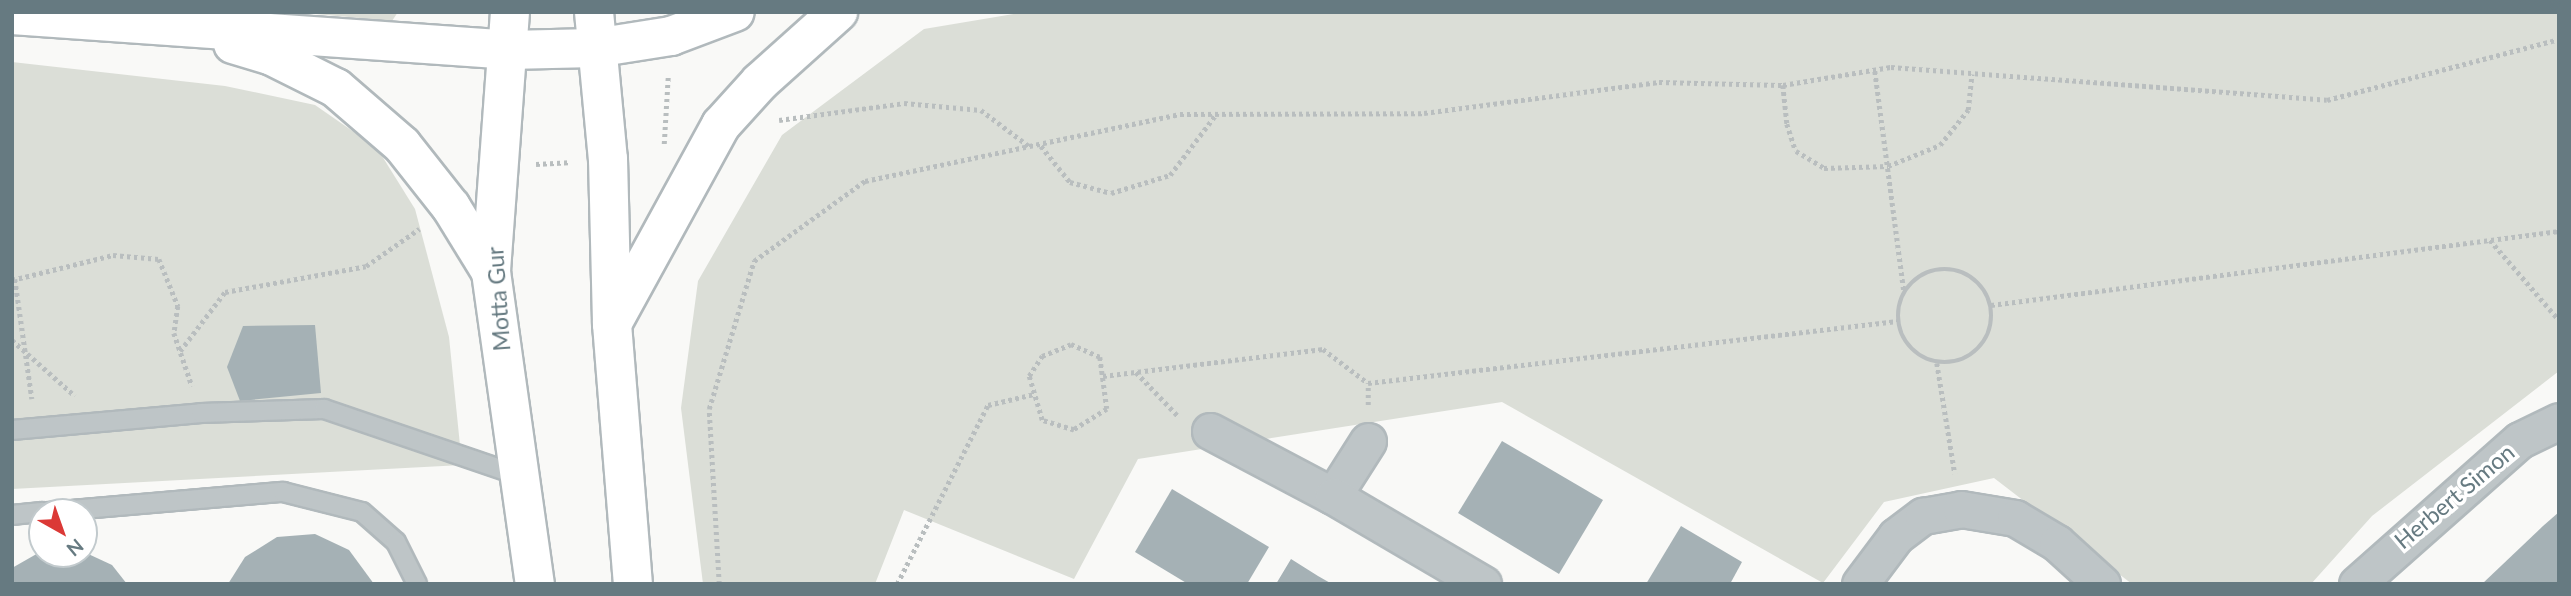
<!DOCTYPE html>
<style>
body{margin:0}
#map{position:relative;width:2571px;height:596px;overflow:hidden;background:#f9f9f7;font-family:Lato,sans-serif}
div>[style]{position:absolute}
.green>*{inset:0;background:#dbded7}
.building>*{inset:0;background:#a5b1b5}
.path>*{height:4.5px;margin-top:-2.25px;transform-origin:0;background:repeating-linear-gradient(90deg,#b9bebf 0 3.5px,transparent 0 7px)}
.path>.ring{margin:-2.25px;padding:0;box-sizing:content-box;background:none;border:4.5px solid #b9bebf;border-radius:50%}
.roads{filter:drop-shadow(2px 0 #b1b9bc) drop-shadow(-2px 0 #b1b9bc) drop-shadow(0 2px #b1b9bc) drop-shadow(0 -2px #b1b9bc)}
.lane>*{height:18px;margin:-9px;padding:0 9px;transform-origin:9px;border-radius:9px;background:#bec5c7}
.street>*{height:35px;margin:-17.5px;padding:0 17.5px;transform-origin:17.5px;border-radius:17.5px;background:#bec5c7}
.secondary>*{height:38px;margin:-19px;padding:0 19px;transform-origin:19px;border-radius:19px;background:#fff}
.highway>*{height:38px;margin:-19px;padding:0 19px;transform-origin:19px;border-radius:19px;background:#fff}
span{translate:-50% -50%;white-space:nowrap;text-align:center;line-height:1.15;-webkit-text-stroke:7px #fff;paint-order:stroke}
.street-label{font-size:23px;color:#667a81}
.frame{position:absolute;inset:0;border:14px solid #667a81;pointer-events:none}
.north{position:absolute;left:28px;top:498px;width:70px;height:70px;box-sizing:border-box;background:#fff;border:2px solid #c2cacd;border-radius:50%;rotate:140deg;font-size:19px;font-weight:700;line-height:28px;text-align:center;color:#667a81}
.north::after{content:'';display:block;margin:auto;width:24px;height:32px;background:#db3936;clip-path:polygon(50% 0,100% 100%,50% 72%,0 100%)}
</style>
<div id="map">
<div class="green">
<div style="clip-path:polygon(294px 12px,398px 12px,392px 21px)"></div>
<div style="clip-path:polygon(1025px 12px,2559px 12px,2559px 371px,2372px 516px,2311px 584px,2132px 584px,1994px 478px,1884px 502px,1823px 583px,1502px 402px,1138px 459px,1074px 579px,904px 510px,875px 584px,703px 584px,681px 408px,698px 281px,782px 135px,924px 29px)"></div>
<div style="clip-path:polygon(12px 62px,225px 86px,315px 105px,377px 148px,415px 209px,449px 337px,462px 465px,12px 489px)"></div>
</div>
<div class="building">
<div style="clip-path:polygon(315px 325px,321px 393px,240px 401px,227px 367px,243px 326px)"></div>
<div style="clip-path:polygon(1502px 441px,1603px 500px,1559px 574px,1458px 513px)"></div>
<div style="clip-path:polygon(1172px 489px,1269px 547px,1247px 584px,1188px 584px,1135px 552px)"></div>
<div style="clip-path:polygon(2559px 512px,2559px 584px,2482px 584px,2543px 526px)"></div>
<div style="clip-path:polygon(1681px 526px,1742px 562px,1730px 584px,1646px 584px)"></div>
<div style="clip-path:polygon(315px 534px,349px 550px,374px 584px,228px 584px,245px 557px,277px 537px)"></div>
<div style="clip-path:polygon(40px 552px,84px 552px,112px 565px,127px 584px,12px 584px,12px 568px)"></div>
<div style="clip-path:polygon(1291px 559px,1318px 576px,1332px 584px,1276px 584px)"></div>
</div>
<div class="path">
<div style="left:1875px;top:71px;width:221px;rotate:82.5deg"></div>
<div style="left:1783px;top:85px;width:39px;rotate:84deg"></div>
<div style="left:1787px;top:124px;width:28px;rotate:72deg"></div>
<div style="left:1796px;top:151px;width:33px;rotate:31deg"></div>
<div style="left:1824px;top:168px;width:64px;rotate:-1.8deg"></div>
<div style="left:1888px;top:166px;width:56px;rotate:-22deg"></div>
<div style="left:1940px;top:145px;width:45px;rotate:-51.3deg"></div>
<div style="left:1968px;top:110px;width:36px;rotate:-84deg"></div>
<div style="left:779px;top:120px;width:126px;rotate:-7.7deg"></div>
<div style="left:904px;top:103px;width:77px;rotate:5.2deg"></div>
<div style="left:981px;top:110px;width:60px;rotate:36.9deg"></div>
<div style="left:664px;top:144px;width:68px;rotate:-86.6deg"></div>
<div style="left:1041px;top:146px;width:46px;rotate:51.1deg"></div>
<div style="left:1070px;top:182px;width:42px;rotate:15deg"></div>
<div style="left:1111px;top:193px;width:62px;rotate:-17deg"></div>
<div style="left:1170px;top:175px;width:78px;rotate:-52.8deg"></div>
<div style="left:536px;top:164px;width:33px;rotate:-3deg"></div>
<div style="left:2490px;top:240px;width:106px;rotate:49.2deg"></div>
<div class="ring" style="left:1898px;top:269px;width:89.5px;height:89.5px"></div>
<div style="left:15px;top:279px;width:121px;rotate:81.9deg"></div>
<div style="left:12px;top:280px;width:104px;rotate:-13.9deg"></div>
<div style="left:113px;top:255px;width:46px;rotate:5deg"></div>
<div style="left:159px;top:259px;width:51px;rotate:68deg"></div>
<div style="left:178px;top:306px;width:27px;rotate:98deg"></div>
<div style="left:174px;top:333px;width:56px;rotate:71.2deg"></div>
<div style="left:1991px;top:305px;width:573px;rotate:-7.42deg"></div>
<div style="left:12px;top:340px;width:84px;rotate:41.6deg"></div>
<div style="left:1071px;top:344px;width:32px;rotate:24deg"></div>
<div style="left:1100px;top:357px;width:52px;rotate:82.3deg"></div>
<div style="left:1107px;top:409px;width:39px;rotate:148deg"></div>
<div style="left:1074px;top:430px;width:34px;rotate:-163deg"></div>
<div style="left:1042px;top:420px;width:46px;rotate:-106.5deg"></div>
<div style="left:1029px;top:376px;width:24px;rotate:-57deg"></div>
<div style="left:1042px;top:356px;width:31px;rotate:-22deg"></div>
<div style="left:180px;top:351px;width:74px;rotate:-52.7deg"></div>
<div style="left:225px;top:292px;width:143px;rotate:-10.4deg"></div>
<div style="left:366px;top:266px;width:65px;rotate:-34.9deg"></div>
<div style="left:1937px;top:363px;width:112px;rotate:80.8deg"></div>
<div style="left:1136px;top:372px;width:61px;rotate:46.3deg"></div>
<div style="left:1103px;top:376px;width:222px;rotate:-7deg"></div>
<div style="left:1323px;top:349px;width:56px;rotate:37.1deg"></div>
<div style="left:1368px;top:383px;width:533px;rotate:-6.68deg"></div>
<div style="left:1368px;top:405px;width:22px;rotate:-90deg"></div>
<div style="left:719px;top:584px;width:175px;rotate:-93.3deg"></div>
<div style="left:709px;top:409px;width:155px;rotate:-73.1deg"></div>
<div style="left:754px;top:261px;width:137px;rotate:-35.8deg"></div>
<div style="left:865px;top:181px;width:322px;rotate:-12deg"></div>
<div style="left:1180px;top:114px;width:244px;rotate:-0.2deg"></div>
<div style="left:1424px;top:113px;width:237px;rotate:-7.5deg"></div>
<div style="left:1659px;top:82px;width:124px;rotate:1.4deg"></div>
<div style="left:1783px;top:85px;width:109px;rotate:-9.5deg"></div>
<div style="left:1891px;top:67px;width:437px;rotate:4.3deg"></div>
<div style="left:2327px;top:100px;width:240px;rotate:-14.7deg"></div>
<div style="left:897px;top:584px;width:201px;rotate:-63.1deg"></div>
<div style="left:988px;top:405px;width:47px;rotate:-13.4deg"></div>
</div>
<div class="roads">
<div class="lane">
<div style="left:12px;top:430px;width:190px;rotate:-5.1deg"></div>
<div style="left:201px;top:413px;width:123px;rotate:-1.9deg"></div>
<div style="left:324px;top:409px;width:205px;rotate:18.8deg"></div>
<div style="left:48px;top:512px;width:236px;rotate:-4.9deg"></div>
<div style="left:283px;top:492px;width:81px;rotate:14.2deg"></div>
<div style="left:362px;top:512px;width:45px;rotate:41.4deg"></div>
<div style="left:396px;top:542px;width:47px;rotate:63.4deg"></div>
<div style="left:12px;top:515px;width:30px;rotate:-6deg"></div>
</div>
<div class="street">
<div style="left:1210px;top:431px;width:139px;rotate:27.9deg"></div>
<div style="left:1368px;top:441px;width:65px;rotate:122.5deg"></div>
<div style="left:1333px;top:496px;width:174px;rotate:30.4deg"></div>
<div style="left:1860px;top:584px;width:60px;rotate:-53.1deg"></div>
<div style="left:1896px;top:536px;width:34px;rotate:-37deg"></div>
<div style="left:1923px;top:516px;width:39px;rotate:-10deg"></div>
<div style="left:1961px;top:509px;width:55px;rotate:9.5deg"></div>
<div style="left:2015px;top:518px;width:49px;rotate:30.8deg"></div>
<div style="left:2057px;top:543px;width:61px;rotate:42.3deg"></div>
<div style="left:2357px;top:584px;width:217px;rotate:-41.5deg"></div>
<div style="left:2520px;top:440px;width:43px;rotate:-26deg"></div>
</div>
<div class="secondary">
<div style="left:510px;top:12px;width:261px;rotate:94.2deg"></div>
<div style="left:491px;top:272px;width:315px;rotate:82deg"></div>
<div style="left:594px;top:12px;width:148px;rotate:84.6deg"></div>
<div style="left:608px;top:159px;width:165px;rotate:88.6deg"></div>
<div style="left:612px;top:324px;width:261px;rotate:85.4deg"></div>
<div style="left:12px;top:15px;width:497px;rotate:4deg"></div>
<div style="left:508px;top:50px;width:87px;rotate:-1.3deg"></div>
<div style="left:233px;top:44px;width:39px;rotate:17deg"></div>
<div style="left:270px;top:55px;width:74px;rotate:26.6deg"></div>
<div style="left:336px;top:88px;width:87px;rotate:40.8deg"></div>
<div style="left:402px;top:145px;width:79px;rotate:51.7deg"></div>
<div style="left:451px;top:207px;width:76px;rotate:58.4deg"></div>
</div>
<div class="highway">
<div style="left:595px;top:48px;width:77px;rotate:-9deg"></div>
<div style="left:671px;top:36px;width:68px;rotate:-20.6deg"></div>
<div style="left:612px;top:324px;width:227px;rotate:-61.3deg"></div>
<div style="left:721px;top:125px;width:58px;rotate:-47.8deg"></div>
<div style="left:760px;top:82px;width:105px;rotate:-41.9deg"></div>
</div>
</div>
<div class="street-label">
<span style="left:498px;top:299px;rotate:-94deg">Motta Gur</span>
<span style="left:2454px;top:496px;rotate:-40deg">Herbert Simon</span>
</div>
<div class="frame"></div>
<div class="north">N</div>
</div>
